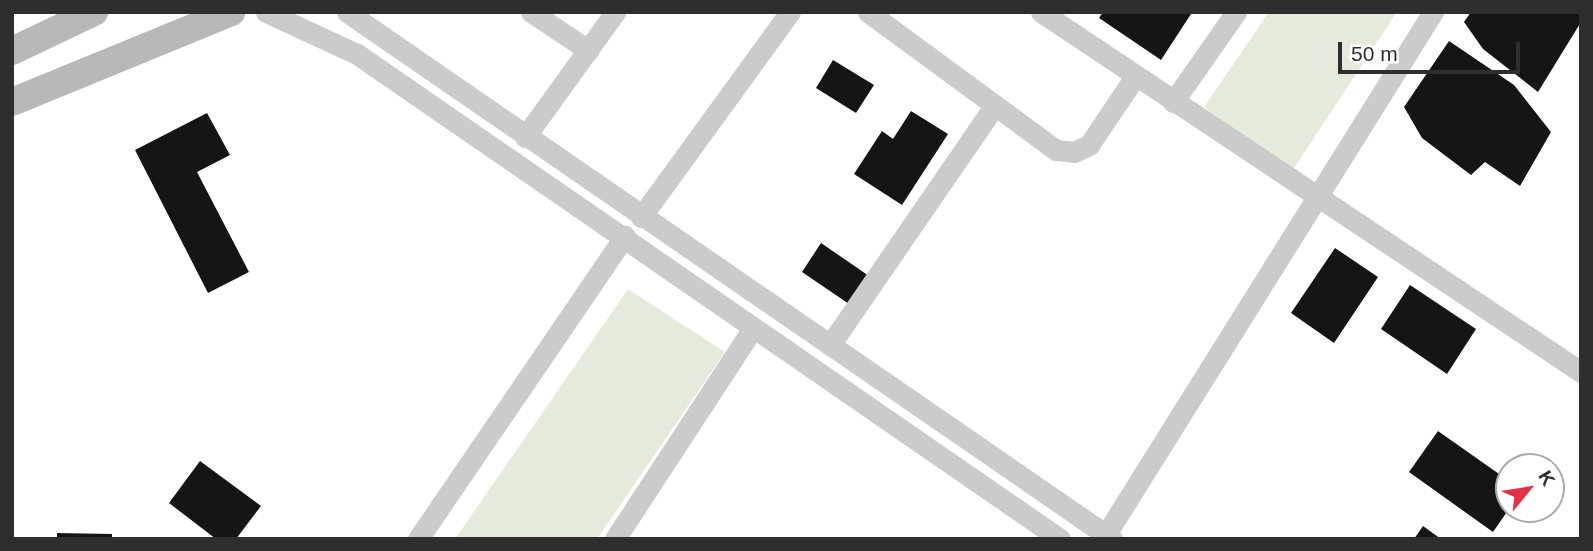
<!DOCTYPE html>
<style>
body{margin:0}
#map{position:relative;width:1593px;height:551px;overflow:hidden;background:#fff;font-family:Helvetica,sans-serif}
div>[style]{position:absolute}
.green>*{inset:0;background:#e5ebdc}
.building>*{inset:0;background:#151515}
.street>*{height:21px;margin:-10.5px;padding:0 10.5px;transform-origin:10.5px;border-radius:10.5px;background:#cbcbcb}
.secondary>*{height:28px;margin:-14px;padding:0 14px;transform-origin:14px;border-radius:14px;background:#b8b8b8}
span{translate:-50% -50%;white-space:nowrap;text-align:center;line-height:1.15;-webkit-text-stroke:7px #fff;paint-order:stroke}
.frame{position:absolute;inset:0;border:14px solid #2e2e2e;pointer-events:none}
.north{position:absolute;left:1495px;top:453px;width:70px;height:70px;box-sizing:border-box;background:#fff;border:2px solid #ababab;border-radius:50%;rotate:60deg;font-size:19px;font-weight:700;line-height:28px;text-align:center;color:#2e2e2e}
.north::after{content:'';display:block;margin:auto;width:24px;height:32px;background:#e33246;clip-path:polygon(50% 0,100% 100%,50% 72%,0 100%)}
.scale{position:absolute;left:1338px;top:42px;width:182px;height:32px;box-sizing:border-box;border:4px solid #2e2e2e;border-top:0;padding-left:9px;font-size:21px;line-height:24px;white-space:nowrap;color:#2e2e2e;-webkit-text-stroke:5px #fff;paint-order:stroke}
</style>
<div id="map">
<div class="green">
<div style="clip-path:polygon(1269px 12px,1397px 12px,1292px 171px,1204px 107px)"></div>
<div style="clip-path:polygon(628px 289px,725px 352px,597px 539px,455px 539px)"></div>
</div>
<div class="building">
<div style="clip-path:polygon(1103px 12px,1188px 12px,1191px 14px,1161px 60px,1099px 18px)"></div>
<div style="clip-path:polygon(1471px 12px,1581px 12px,1581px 22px,1538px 92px,1483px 49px,1464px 22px)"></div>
<div style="clip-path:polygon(1449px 41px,1514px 85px,1551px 132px,1520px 186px,1485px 162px,1471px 175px,1422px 138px,1404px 107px)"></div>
<div style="clip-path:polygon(833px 60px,874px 85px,856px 113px,816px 88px)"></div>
<div style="clip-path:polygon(911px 111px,948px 134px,902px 205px,854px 174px,882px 131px,893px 139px)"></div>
<div style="clip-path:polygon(207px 113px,230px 155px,197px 172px,249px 272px,208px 293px,135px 150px)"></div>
<div style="clip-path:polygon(821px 243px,869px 276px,849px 304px,802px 272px)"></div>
<div style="clip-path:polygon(1335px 248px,1378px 277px,1334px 343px,1291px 313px)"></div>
<div style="clip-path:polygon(1410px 285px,1476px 329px,1447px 374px,1381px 329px)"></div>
<div style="clip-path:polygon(1438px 431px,1509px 481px,1509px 509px,1493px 532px,1409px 472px)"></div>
<div style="clip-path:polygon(200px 461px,261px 506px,236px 539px,216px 539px,169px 503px)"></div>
<div style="clip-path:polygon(1423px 526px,1441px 539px,1414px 539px)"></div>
<div style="clip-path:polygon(57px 533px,112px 534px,112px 539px,57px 539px)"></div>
</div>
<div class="street">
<div style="left:266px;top:12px;width:100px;rotate:24.8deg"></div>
<div style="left:357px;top:54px;width:854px;rotate:34.6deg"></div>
<div style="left:347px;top:12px;width:929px;rotate:34.56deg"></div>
<div style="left:531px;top:12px;width:69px;rotate:33.7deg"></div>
<div style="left:868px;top:12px;width:233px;rotate:36.3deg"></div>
<div style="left:1056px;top:150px;width:18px;rotate:6deg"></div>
<div style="left:1074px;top:152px;width:17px;rotate:-25deg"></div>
<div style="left:1089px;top:145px;width:81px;rotate:-56.1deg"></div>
<div style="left:1041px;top:12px;width:649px;rotate:33.69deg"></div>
<div style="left:1173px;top:102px;width:110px;rotate:-55deg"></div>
<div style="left:525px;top:137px;width:154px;rotate:-54.2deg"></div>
<div style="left:641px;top:217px;width:253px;rotate:-54deg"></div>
<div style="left:830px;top:345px;width:291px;rotate:-55.5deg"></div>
<div style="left:418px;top:539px;width:367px;rotate:-55.7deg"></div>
<div style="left:615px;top:539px;width:250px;rotate:-56.8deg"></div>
<div style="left:1103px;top:539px;width:622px;rotate:-57.95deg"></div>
</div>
<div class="secondary">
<div style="left:12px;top:51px;width:91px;rotate:-25.4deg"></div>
<div style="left:12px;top:102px;width:237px;rotate:-22.3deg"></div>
</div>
<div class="frame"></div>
<div class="north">K</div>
<div class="scale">50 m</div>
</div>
